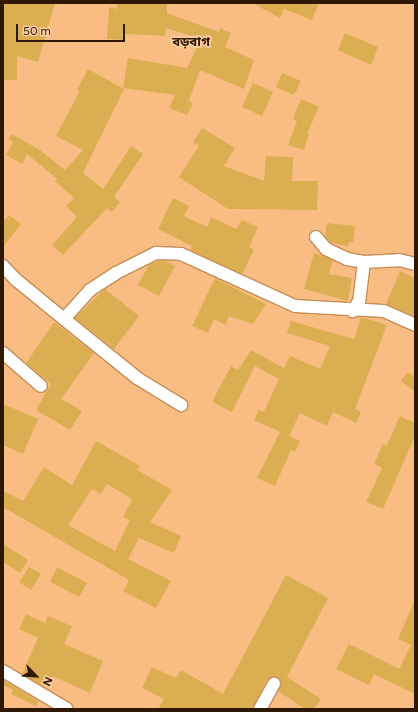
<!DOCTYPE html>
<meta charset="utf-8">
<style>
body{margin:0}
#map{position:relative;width:418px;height:712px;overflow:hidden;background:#f9bd84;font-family:Figtree,"Noto Sans Bengali",sans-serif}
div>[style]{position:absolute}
.building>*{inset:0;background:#dbaf51}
.roads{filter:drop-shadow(1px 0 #c58c54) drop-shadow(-1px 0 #c58c54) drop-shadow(0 1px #c58c54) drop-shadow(0 -1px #c58c54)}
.minor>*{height:12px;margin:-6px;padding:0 6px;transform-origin:6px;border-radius:6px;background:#fff}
span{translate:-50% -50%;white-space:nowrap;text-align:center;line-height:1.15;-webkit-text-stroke:3.5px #fecda0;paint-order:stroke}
.quarter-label{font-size:13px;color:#2e1801;font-weight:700}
.frame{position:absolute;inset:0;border:4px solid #2e1801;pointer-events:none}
.north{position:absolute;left:16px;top:656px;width:40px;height:40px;-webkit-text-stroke:3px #fecda0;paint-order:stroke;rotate:115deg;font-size:11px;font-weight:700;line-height:16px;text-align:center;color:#2e1801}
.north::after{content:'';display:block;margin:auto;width:14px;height:18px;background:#2e1801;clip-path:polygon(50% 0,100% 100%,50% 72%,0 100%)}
.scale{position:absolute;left:16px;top:24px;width:109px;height:18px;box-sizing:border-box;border:2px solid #2e1801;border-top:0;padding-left:5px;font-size:12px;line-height:14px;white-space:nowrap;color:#2e1801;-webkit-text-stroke:3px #fecda0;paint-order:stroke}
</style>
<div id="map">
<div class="building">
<div style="clip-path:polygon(3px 3px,55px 3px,38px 62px,17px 56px,17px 80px,3px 80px)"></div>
<div style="clip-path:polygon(117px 3px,167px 3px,167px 13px,219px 32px,220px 28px,231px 33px,225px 47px,254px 60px,244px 89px,200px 70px,189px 101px,193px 103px,187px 115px,169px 108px,175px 95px,123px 88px,128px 58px,187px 68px,201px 39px,166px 28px,165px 36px,125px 34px,124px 40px,107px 39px,109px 7px,117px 9px)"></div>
<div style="clip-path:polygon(252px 3px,319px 3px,312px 20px,284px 9px,280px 18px)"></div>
<div style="clip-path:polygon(345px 33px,378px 47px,371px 65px,338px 50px)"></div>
<div style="clip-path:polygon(88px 69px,124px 89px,83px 173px,103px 189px,131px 146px,143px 154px,114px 197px,120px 202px,112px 212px,107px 208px,63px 255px,52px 245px,77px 217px,66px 206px,74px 198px,55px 181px,57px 179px,27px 154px,22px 164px,6px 155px,13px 142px,9px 139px,12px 134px,40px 150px,65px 170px,83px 150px,56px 136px,80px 91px,77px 90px)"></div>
<div style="clip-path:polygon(282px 73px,301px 81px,294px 95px,276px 87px)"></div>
<div style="clip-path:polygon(253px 83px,273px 92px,262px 116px,242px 107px)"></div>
<div style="clip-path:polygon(301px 99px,319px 107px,307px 134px,309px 134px,304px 150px,288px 145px,297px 121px,293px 119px)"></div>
<div style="clip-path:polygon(202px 128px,235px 148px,224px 166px,264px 181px,266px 156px,293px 157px,292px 181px,318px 181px,317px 210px,228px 209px,179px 177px,199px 146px,193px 142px)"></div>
<div style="clip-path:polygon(173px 198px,189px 206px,184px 216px,207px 227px,211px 217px,236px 229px,242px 220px,258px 227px,249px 247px,254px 250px,242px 274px,191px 250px,192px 246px,158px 229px)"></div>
<div style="clip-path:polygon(9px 215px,21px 224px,3px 247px,3px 222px)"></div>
<div style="clip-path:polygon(327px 223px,355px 226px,353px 242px,349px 242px,348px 246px,331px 243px,325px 236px)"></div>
<div style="clip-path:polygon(314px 253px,333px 260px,329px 274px,352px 278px,348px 301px,304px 289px)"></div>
<div style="clip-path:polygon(158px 261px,165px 261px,175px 266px,159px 296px,138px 285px,149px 265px)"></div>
<div style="clip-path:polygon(400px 271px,415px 278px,415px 316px,386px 304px)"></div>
<div style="clip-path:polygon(215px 278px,266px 304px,253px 324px,229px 316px,226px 325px,214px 319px,208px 333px,192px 326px)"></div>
<div style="clip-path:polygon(105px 289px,139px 316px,114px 349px,75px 318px)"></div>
<div style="clip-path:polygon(361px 317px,387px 325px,355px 409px,361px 412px,356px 423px,333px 412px,327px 426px,300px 413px,289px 436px,254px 420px,259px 410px,264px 412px,279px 379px,255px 366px,232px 412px,212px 402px,231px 366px,238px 370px,251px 350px,284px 368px,290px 356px,320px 369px,330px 346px,287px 333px,291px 321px,354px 339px)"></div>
<div style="clip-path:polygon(54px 322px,94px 353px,61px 399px,82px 411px,70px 430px,36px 410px,51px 384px,26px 363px)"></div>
<div style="clip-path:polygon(408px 372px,415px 377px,415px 392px,401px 381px)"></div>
<div style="clip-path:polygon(3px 404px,38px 419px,23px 454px,3px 445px)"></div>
<div style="clip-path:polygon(400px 416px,415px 423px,415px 436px,383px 509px,366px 502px,382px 468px,374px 464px,383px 444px,387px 445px)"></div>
<div style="clip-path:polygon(280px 432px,300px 441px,295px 452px,291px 450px,275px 486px,257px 478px)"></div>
<div style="clip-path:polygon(evenodd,96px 441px,140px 466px,137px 470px,172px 490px,150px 522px,181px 536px,174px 553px,139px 538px,128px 559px,171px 581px,156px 608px,123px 591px,129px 580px,3px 507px,3px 491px,23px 501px,44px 467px,72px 485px,96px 441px,107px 484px,132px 499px,123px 517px,130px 520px,115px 551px,68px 525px,92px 489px,101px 494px,107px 484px)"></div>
<div style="clip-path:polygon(3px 544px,28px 560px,20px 573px,3px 562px)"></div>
<div style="clip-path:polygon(29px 567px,41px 574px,31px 590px,19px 582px)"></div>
<div style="clip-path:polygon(57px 567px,87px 583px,79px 597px,50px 582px)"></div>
<div style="clip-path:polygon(286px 575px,328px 598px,287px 677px,321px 699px,314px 709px,305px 709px,278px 691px,281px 681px,274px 677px,267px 680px,252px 709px,158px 709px,164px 699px,142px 688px,152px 667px,176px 678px,181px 670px,223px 694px)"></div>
<div style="clip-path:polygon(415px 600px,415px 694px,374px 674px,369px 685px,336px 669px,349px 644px,399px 669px,411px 645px,398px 639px)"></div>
<div style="clip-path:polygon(26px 614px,45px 623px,48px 616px,72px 626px,64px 644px,103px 661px,90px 693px,52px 676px,45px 687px,22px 674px,38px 638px,19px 629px)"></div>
<div style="clip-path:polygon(3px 680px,38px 701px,36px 706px,11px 694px,13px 690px,3px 685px)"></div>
</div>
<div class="roads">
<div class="minor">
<div style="left:316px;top:237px;width:16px;rotate:50deg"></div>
<div style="left:326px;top:249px;width:23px;rotate:25deg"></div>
<div style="left:347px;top:259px;width:17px;rotate:10deg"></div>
<div style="left:364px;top:262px;width:39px;rotate:97deg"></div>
<div style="left:359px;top:301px;width:12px;rotate:121deg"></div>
<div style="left:364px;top:262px;width:35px;rotate:-3deg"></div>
<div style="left:399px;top:260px;width:16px;rotate:14deg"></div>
<div style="left:3px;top:266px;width:18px;rotate:47deg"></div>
<div style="left:15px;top:279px;width:63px;rotate:39.2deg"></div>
<div style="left:64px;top:319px;width:39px;rotate:-48deg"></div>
<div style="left:90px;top:290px;width:31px;rotate:-33deg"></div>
<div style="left:116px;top:273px;width:45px;rotate:-26.6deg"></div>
<div style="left:156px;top:253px;width:25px;rotate:2deg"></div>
<div style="left:181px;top:254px;width:125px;rotate:24.5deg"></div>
<div style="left:295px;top:306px;width:89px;rotate:3.2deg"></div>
<div style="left:384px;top:311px;width:34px;rotate:24deg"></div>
<div style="left:64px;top:319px;width:94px;rotate:38.9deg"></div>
<div style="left:137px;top:378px;width:52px;rotate:31.5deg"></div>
<div style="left:3px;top:353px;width:50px;rotate:41deg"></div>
<div style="left:3px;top:671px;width:74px;rotate:30.7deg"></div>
<div style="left:260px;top:709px;width:29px;rotate:-61deg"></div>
</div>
</div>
<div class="quarter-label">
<span style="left:191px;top:42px">বড়বাগ</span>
</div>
<div class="frame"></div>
<div class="north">N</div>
<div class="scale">50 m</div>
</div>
